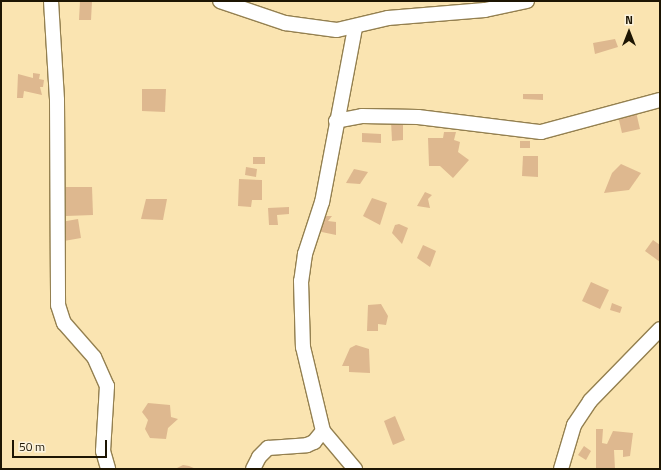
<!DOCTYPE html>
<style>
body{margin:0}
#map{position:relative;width:661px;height:470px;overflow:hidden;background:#fae4b1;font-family:"Titillium Web",sans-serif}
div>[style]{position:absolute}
.building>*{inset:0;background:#deb88f}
.roads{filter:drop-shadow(1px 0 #948050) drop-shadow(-1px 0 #948050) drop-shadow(0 1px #948050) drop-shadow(0 -1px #948050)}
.minor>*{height:14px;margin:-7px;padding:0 7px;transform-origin:7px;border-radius:7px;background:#fff}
span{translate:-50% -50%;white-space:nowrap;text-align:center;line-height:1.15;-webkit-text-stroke:3.5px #fbf3de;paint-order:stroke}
.frame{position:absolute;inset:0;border:2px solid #1d1503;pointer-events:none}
.north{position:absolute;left:609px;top:12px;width:40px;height:40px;-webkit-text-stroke:3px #fbf3de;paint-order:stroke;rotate:0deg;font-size:11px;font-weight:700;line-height:16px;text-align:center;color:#1d1503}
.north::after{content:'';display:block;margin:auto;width:14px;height:18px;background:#1d1503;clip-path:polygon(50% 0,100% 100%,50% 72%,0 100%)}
.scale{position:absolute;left:12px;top:440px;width:95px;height:18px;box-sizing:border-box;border:2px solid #1d1503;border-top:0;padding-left:5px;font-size:12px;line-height:14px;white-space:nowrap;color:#1d1503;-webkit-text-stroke:3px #fbf3de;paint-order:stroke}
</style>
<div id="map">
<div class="building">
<div style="clip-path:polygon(80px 1px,92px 1px,91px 20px,79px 20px)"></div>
<div style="clip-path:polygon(615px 39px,618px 47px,595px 54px,593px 43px)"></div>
<div style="clip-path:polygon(33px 73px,40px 74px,39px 79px,44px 80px,43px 87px,40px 87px,42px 95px,24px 91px,23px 98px,17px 98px,18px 74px,33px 78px)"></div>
<div style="clip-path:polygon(142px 89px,166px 89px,165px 112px,142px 111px)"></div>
<div style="clip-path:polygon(523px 94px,543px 94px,543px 100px,523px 99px)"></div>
<div style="clip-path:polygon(636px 112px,640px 129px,622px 133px,618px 116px)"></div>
<div style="clip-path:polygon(391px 121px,403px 121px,403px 140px,392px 141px)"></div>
<div style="clip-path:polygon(444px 132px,456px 132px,454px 140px,460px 142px,458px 152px,469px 160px,453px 178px,440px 166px,429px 166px,428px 138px,443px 138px)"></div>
<div style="clip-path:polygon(362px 133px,381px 134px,381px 143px,362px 142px)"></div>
<div style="clip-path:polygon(520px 141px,530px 141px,530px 148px,520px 148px)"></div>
<div style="clip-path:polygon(523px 156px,538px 156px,538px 177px,522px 176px)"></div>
<div style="clip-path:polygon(253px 157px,265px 157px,265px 164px,253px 164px)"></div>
<div style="clip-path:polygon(621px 164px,641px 173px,629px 190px,604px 193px,612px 173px)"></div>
<div style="clip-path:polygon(246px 167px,257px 169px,256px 177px,245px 175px)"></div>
<div style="clip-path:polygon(354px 169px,368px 172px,360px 184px,346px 183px)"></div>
<div style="clip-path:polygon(239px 179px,262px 180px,262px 200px,252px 200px,251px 207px,238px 206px)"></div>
<div style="clip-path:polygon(66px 187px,92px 187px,93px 215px,66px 216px)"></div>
<div style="clip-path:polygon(425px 192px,432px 195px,428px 199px,430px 208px,417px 206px)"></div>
<div style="clip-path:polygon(372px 198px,387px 203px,380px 225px,363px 216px)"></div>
<div style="clip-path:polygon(146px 199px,167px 199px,163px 220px,141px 219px)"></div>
<div style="clip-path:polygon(289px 207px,289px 214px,277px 215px,278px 225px,269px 225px,268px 208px)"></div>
<div style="clip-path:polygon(322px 216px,332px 216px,328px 221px,336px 222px,336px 235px,317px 231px)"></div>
<div style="clip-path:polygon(78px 219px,81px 238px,64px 241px,61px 222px)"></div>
<div style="clip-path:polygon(399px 224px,408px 228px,402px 244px,392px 233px,395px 225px)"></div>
<div style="clip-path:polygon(653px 240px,660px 245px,660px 262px,645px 251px)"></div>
<div style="clip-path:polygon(423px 245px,436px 251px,430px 267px,417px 258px)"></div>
<div style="clip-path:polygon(591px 282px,609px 290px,600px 309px,582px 301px)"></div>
<div style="clip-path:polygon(612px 303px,622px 307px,620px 313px,610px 310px)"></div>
<div style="clip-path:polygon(381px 304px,388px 316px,386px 325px,378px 324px,378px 331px,367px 331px,368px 305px)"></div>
<div style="clip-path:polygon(356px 345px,369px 349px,370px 373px,349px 372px,349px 366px,342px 366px,350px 348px)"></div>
<div style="clip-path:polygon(148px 403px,170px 405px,171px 417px,178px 419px,168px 428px,166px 439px,150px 438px,145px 429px,148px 420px,142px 412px)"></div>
<div style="clip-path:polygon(395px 416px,405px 440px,393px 445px,384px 421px)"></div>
<div style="clip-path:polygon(596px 429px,603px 429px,602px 443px,607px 444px,613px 431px,633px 433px,630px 456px,623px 457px,623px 450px,614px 450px,615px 469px,596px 469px)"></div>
<div style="clip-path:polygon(584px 446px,591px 451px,586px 460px,578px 455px)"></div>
<div style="clip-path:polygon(183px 465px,189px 466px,196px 469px,175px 469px)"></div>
</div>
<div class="roads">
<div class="minor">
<div style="left:51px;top:1px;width:99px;rotate:86.5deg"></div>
<div style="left:57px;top:100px;width:205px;rotate:89.7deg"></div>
<div style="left:58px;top:305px;width:19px;rotate:72deg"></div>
<div style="left:64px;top:323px;width:45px;rotate:48.6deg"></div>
<div style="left:94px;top:357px;width:32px;rotate:66deg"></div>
<div style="left:107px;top:386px;width:65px;rotate:93.5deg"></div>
<div style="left:103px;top:451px;width:19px;rotate:74deg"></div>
<div style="left:220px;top:1px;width:69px;rotate:18.7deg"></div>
<div style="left:285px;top:23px;width:52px;rotate:7.7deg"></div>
<div style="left:337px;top:30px;width:52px;rotate:-13.2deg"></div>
<div style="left:388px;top:18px;width:97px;rotate:-4.7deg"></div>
<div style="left:485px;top:10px;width:43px;rotate:-12.1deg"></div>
<div style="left:355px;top:28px;width:177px;rotate:100.7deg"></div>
<div style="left:322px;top:202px;width:55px;rotate:108.1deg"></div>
<div style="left:305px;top:254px;width:27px;rotate:98deg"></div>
<div style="left:301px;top:281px;width:66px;rotate:88.3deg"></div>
<div style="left:303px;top:347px;width:86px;rotate:76.6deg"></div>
<div style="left:323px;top:431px;width:50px;rotate:49.9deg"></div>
<div style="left:336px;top:121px;width:26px;rotate:-11deg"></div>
<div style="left:362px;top:116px;width:56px;rotate:1deg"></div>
<div style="left:418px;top:117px;width:124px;rotate:7deg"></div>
<div style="left:541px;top:132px;width:123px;rotate:-15.1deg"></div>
<div style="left:253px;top:469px;width:13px;rotate:-63deg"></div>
<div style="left:259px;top:457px;width:13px;rotate:-45deg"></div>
<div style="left:268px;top:448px;width:39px;rotate:-4deg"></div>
<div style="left:307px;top:445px;width:8px;rotate:-23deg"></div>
<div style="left:314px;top:442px;width:14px;rotate:-51deg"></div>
<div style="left:561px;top:469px;width:46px;rotate:-73.5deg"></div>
<div style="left:574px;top:425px;width:29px;rotate:-56deg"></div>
<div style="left:590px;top:401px;width:100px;rotate:-45.8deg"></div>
</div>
</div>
<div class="frame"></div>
<div class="north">N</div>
<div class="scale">50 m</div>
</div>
